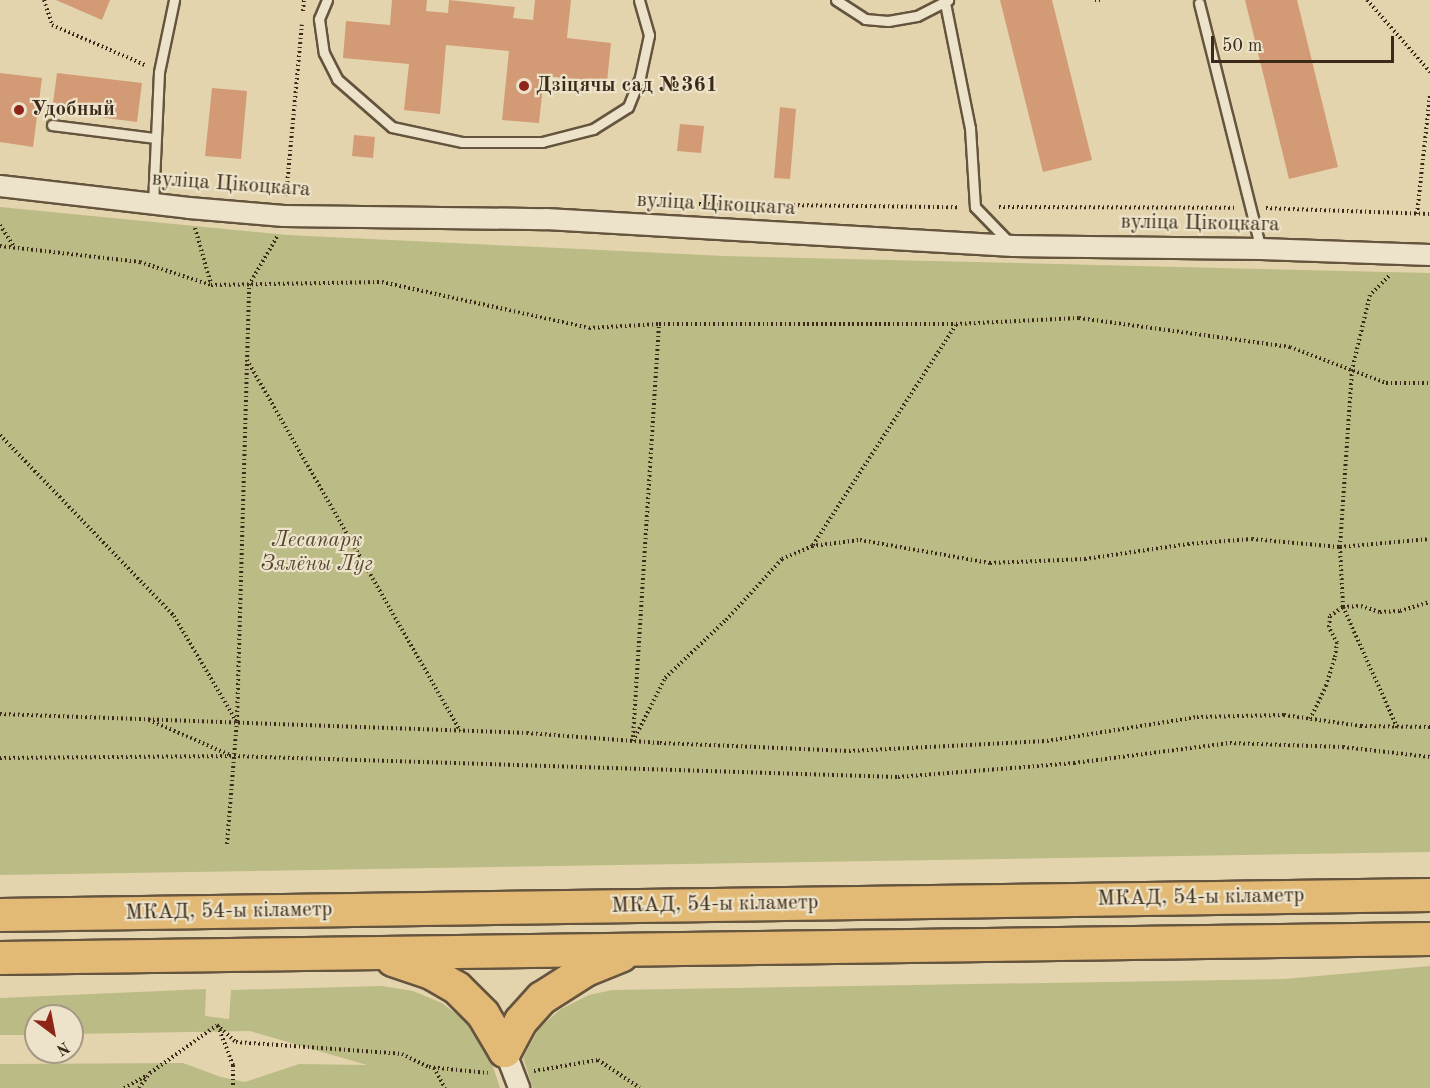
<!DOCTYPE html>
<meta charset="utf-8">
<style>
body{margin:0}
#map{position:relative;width:1430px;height:1088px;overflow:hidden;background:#e4d4ad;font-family:"Old Standard TT",serif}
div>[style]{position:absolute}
.green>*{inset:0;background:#bbbb85}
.building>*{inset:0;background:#d29a75}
.path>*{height:4px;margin-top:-2px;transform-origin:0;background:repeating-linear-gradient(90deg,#3b2a19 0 1.5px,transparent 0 4.5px)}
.roads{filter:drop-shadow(2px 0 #65543e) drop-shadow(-2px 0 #65543e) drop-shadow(0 2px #65543e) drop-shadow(0 -2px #65543e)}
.service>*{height:9px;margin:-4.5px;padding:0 4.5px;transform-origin:4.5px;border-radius:4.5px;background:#ede3ca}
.minor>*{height:20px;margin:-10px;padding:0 10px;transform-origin:10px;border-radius:10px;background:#ede3ca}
.trunk>*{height:32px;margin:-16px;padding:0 16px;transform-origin:16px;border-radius:16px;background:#e2ba76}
.dots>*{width:16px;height:16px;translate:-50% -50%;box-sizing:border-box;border:3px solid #ede3ca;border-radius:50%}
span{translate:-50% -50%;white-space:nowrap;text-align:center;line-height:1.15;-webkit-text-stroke:4.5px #ede3ca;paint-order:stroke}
.poi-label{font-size:21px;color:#3b2a19;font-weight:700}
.left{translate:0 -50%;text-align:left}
.street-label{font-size:21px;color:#3b2a19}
.park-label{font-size:21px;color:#55472f;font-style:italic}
.north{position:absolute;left:24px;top:1004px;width:60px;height:60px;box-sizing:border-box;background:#ede3ca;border:2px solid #a69983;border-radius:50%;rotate:148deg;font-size:16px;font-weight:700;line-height:24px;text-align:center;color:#3b2a19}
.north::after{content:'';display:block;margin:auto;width:21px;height:27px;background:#8f2418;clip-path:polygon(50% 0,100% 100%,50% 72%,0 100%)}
.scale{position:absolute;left:1211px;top:36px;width:183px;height:27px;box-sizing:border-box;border:3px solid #3b2a19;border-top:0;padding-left:8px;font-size:18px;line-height:21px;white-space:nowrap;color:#3b2a19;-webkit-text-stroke:4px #ede3ca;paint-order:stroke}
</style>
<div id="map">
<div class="green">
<div style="clip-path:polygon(0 207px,288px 235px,724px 256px,1430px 273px,1430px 852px,0 875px)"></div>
<div style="clip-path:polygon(1430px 966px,1430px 1088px,533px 1088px,523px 1058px,539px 1028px,561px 1009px,589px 995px,612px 990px,1284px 979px)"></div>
<div style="clip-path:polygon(382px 986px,413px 991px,442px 1003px,471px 1025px,489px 1054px,500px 1088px,0 1088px,0 1064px,183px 1063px,221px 1077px,245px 1082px,299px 1064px,367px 1065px,250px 1031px,72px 1034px,72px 1016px,36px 1016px,36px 1035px,0 1035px,0 998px,206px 989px,205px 1016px,229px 1019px,231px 990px)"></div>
</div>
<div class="building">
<div style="clip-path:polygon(56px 0,110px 0,102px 20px)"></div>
<div style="clip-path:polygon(392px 0,427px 0,426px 11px,448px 13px,449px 0,515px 7px,513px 18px,533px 20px,535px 0,571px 0,567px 38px,611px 43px,607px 82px,544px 76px,539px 123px,502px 120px,509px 51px,446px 45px,440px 114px,404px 110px,409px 64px,343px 58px,346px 21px,390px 25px)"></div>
<div style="clip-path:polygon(1000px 0,1052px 0,1092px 160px,1043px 172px)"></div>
<div style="clip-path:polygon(1245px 0,1297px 0,1338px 167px,1289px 179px)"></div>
<div style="clip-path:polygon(0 73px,42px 78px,33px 147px,0 142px)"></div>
<div style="clip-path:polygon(57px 73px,142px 83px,137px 122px,52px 111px)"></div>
<div style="clip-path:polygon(212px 88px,247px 91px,241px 159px,205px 156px)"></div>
<div style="clip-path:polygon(780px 107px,796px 109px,790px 179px,774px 178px)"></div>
<div style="clip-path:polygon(680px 124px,704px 126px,701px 153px,677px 151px)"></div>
<div style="clip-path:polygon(354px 135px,375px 137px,373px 158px,352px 156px)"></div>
</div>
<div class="path">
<div style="left:44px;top:0;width:26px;rotate:72deg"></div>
<div style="left:52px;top:25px;width:101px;rotate:23.3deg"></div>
<div style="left:1095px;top:0;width:5px"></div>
<div style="left:1367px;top:0;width:96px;rotate:48.8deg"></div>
<div style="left:303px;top:11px;width:11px;rotate:-85deg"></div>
<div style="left:286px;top:196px;width:172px;rotate:-84.7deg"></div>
<div style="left:699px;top:204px;width:259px;rotate:0.7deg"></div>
<div style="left:999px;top:207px;width:235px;rotate:0.2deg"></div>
<div style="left:1266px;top:208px;width:164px;rotate:2.1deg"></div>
<div style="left:1417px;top:214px;width:121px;rotate:-83.8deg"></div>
<div style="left:0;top:225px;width:27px;rotate:57deg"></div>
<div style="left:195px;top:228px;width:58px;rotate:74.1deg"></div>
<div style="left:0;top:246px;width:141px;rotate:6.5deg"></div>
<div style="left:140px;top:262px;width:75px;rotate:17.9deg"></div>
<div style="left:211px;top:285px;width:171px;rotate:-1deg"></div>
<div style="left:382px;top:282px;width:212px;rotate:12.5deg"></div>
<div style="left:589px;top:328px;width:70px;rotate:-3.3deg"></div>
<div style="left:659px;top:324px;width:297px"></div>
<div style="left:956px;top:324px;width:123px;rotate:-2.8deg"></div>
<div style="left:1079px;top:318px;width:213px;rotate:7.8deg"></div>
<div style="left:1290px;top:347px;width:103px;rotate:20.6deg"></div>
<div style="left:1386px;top:383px;width:44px"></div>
<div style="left:1389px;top:276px;width:27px;rotate:135deg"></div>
<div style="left:1370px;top:295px;width:77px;rotate:103.5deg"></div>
<div style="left:1352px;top:370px;width:177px;rotate:93.9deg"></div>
<div style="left:1340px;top:547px;width:60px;rotate:87.1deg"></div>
<div style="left:1343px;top:607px;width:132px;rotate:65.8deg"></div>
<div style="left:247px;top:360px;width:428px;rotate:60.1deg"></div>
<div style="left:0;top:435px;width:251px;rotate:46.1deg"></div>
<div style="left:174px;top:616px;width:122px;rotate:59.4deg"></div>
<div style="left:813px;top:545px;width:262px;rotate:-57deg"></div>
<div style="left:0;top:714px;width:527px;rotate:2.06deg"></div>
<div style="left:527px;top:733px;width:133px;rotate:4.3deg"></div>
<div style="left:660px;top:743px;width:189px;rotate:2.4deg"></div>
<div style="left:849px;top:751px;width:198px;rotate:-2.9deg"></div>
<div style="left:1047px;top:741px;width:152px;rotate:-9.1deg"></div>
<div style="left:1197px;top:717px;width:87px;rotate:-1.3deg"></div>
<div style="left:1284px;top:715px;width:78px;rotate:8.1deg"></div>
<div style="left:1361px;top:726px;width:69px;rotate:0.8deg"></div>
<div style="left:1310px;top:719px;width:37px;rotate:-64deg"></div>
<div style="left:1326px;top:686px;width:30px;rotate:-73deg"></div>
<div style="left:1335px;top:657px;width:14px;rotate:-82deg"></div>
<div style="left:1337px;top:643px;width:18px;rotate:-117deg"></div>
<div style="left:1329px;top:627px;width:11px;rotate:-85deg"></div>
<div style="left:1330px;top:616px;width:16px;rotate:-35deg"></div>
<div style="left:1343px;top:607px;width:18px;rotate:-3deg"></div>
<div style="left:1361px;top:606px;width:20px;rotate:18deg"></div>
<div style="left:1380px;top:612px;width:20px;rotate:-3deg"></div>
<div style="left:1400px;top:611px;width:31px;rotate:-17deg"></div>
<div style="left:149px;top:720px;width:88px;rotate:23.4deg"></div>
<div style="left:633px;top:737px;width:414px;rotate:-86.4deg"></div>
<div style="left:633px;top:741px;width:71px;rotate:-63.1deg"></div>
<div style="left:665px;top:678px;width:84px;rotate:-43.6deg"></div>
<div style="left:726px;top:620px;width:83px;rotate:-47.4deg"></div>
<div style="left:782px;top:559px;width:33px;rotate:-23deg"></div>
<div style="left:812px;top:546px;width:48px;rotate:-7.1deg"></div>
<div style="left:860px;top:540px;width:132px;rotate:10deg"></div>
<div style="left:990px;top:563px;width:95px;rotate:-2.4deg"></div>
<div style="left:1085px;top:559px;width:104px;rotate:-8.3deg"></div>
<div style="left:1188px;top:544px;width:64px;rotate:-4.5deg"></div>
<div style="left:1252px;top:539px;width:88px;rotate:5.2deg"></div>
<div style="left:1340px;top:547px;width:90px;rotate:-5.1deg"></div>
<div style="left:0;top:758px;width:234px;rotate:-0.5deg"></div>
<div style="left:234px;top:756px;width:664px;rotate:1.81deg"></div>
<div style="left:898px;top:777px;width:177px;rotate:-4.5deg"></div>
<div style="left:1074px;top:763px;width:157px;rotate:-7.3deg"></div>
<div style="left:1230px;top:743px;width:113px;rotate:2deg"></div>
<div style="left:1343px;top:747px;width:88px;rotate:6.6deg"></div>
<div style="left:227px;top:844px;width:123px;rotate:-85.4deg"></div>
<div style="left:237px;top:721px;width:436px;rotate:-88.4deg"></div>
<div style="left:249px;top:285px;width:58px;rotate:-59.9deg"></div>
<div style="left:217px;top:1025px;width:25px;rotate:42deg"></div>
<div style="left:236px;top:1042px;width:166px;rotate:4.1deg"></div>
<div style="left:402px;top:1054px;width:30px;rotate:26deg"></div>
<div style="left:429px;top:1067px;width:59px;rotate:5.8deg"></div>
<div style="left:218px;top:1026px;width:42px;rotate:69deg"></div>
<div style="left:233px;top:1065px;width:23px;rotate:90deg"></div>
<div style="left:434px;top:1068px;width:23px;rotate:61deg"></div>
<div style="left:534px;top:1071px;width:65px;rotate:-9.8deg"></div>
<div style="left:598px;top:1060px;width:50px;rotate:33.7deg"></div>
<div style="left:124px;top:1088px;width:26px;rotate:-29deg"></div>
<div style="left:139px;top:1088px;width:19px;rotate:-54deg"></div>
<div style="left:150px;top:1073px;width:82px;rotate:-35.6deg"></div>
</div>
<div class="roads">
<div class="service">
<div style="left:327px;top:0;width:21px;rotate:113deg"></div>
<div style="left:319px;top:19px;width:34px;rotate:82deg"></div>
<div style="left:324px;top:53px;width:29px;rotate:63deg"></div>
<div style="left:337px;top:79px;width:73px;rotate:41.1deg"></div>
<div style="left:392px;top:127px;width:72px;rotate:12.1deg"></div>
<div style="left:462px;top:142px;width:80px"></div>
<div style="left:542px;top:142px;width:53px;rotate:-14.3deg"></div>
<div style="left:593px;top:129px;width:41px;rotate:-32.2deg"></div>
<div style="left:628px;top:107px;width:32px;rotate:-68deg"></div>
<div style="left:640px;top:77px;width:43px;rotate:-77.9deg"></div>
<div style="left:649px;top:35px;width:36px;rotate:-106deg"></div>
<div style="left:836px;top:0;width:35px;rotate:33deg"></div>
<div style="left:865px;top:19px;width:23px;rotate:5deg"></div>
<div style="left:888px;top:21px;width:29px;rotate:-10deg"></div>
<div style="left:917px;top:16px;width:35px;rotate:-27deg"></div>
<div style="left:945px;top:3px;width:127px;rotate:78.7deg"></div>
<div style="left:970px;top:128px;width:79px;rotate:86.4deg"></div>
<div style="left:975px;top:207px;width:52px;rotate:45.8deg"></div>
<div style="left:1199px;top:3px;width:254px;rotate:75.9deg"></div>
<div style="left:52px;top:125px;width:104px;rotate:7.2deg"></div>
<div style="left:153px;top:204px;width:132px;rotate:-87.4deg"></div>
<div style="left:159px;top:72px;width:74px;rotate:-78.2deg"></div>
</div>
<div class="minor">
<div style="left:0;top:186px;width:190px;rotate:6.6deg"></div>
<div style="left:189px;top:208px;width:95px;rotate:4.8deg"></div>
<div style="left:284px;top:216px;width:262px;rotate:0.7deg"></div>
<div style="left:546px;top:219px;width:468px;rotate:3.3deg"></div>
<div style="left:1013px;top:246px;width:248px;rotate:0.7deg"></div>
<div style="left:1261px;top:249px;width:169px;rotate:2deg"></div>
<div style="left:505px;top:1051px;width:40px;rotate:69deg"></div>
</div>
<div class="trunk">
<div style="left:0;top:915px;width:1430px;rotate:-0.8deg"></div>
<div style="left:0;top:958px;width:1430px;rotate:-0.76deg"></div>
<div style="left:393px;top:960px;width:40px;rotate:18.9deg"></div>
<div style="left:431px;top:973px;width:30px;rotate:30deg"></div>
<div style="left:457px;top:988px;width:37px;rotate:45deg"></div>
<div style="left:483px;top:1014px;width:43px;rotate:59.3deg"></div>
<div style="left:505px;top:1051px;width:34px;rotate:-62deg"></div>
<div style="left:521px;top:1021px;width:31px;rotate:-48deg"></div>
<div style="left:542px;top:998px;width:52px;rotate:-32.5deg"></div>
<div style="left:586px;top:970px;width:38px;rotate:-22deg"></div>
</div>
</div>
<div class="dots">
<div style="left:524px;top:86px;background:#8f2418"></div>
<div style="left:19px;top:110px;background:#8f2418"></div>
</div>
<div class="poi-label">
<span class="left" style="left:536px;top:86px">Дзіцячы сад №361</span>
<span class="left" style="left:31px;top:110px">Удобный</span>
</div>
<div class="street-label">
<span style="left:231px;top:185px;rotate:4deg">вуліца Цікоцкага</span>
<span style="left:716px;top:205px;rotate:3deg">вуліца Цікоцкага</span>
<span style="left:1200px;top:224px;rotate:1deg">вуліца Цікоцкага</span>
<span style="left:1201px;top:898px;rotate:-1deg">МКАД, 54-ы кіламетр</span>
<span style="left:715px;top:905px;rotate:-1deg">МКАД, 54-ы кіламетр</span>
<span style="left:229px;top:912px;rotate:-1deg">МКАД, 54-ы кіламетр</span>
</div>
<div class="park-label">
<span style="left:317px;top:553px">Лесапарк<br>Зялёны Луг</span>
</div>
<div class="north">N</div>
<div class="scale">50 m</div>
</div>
